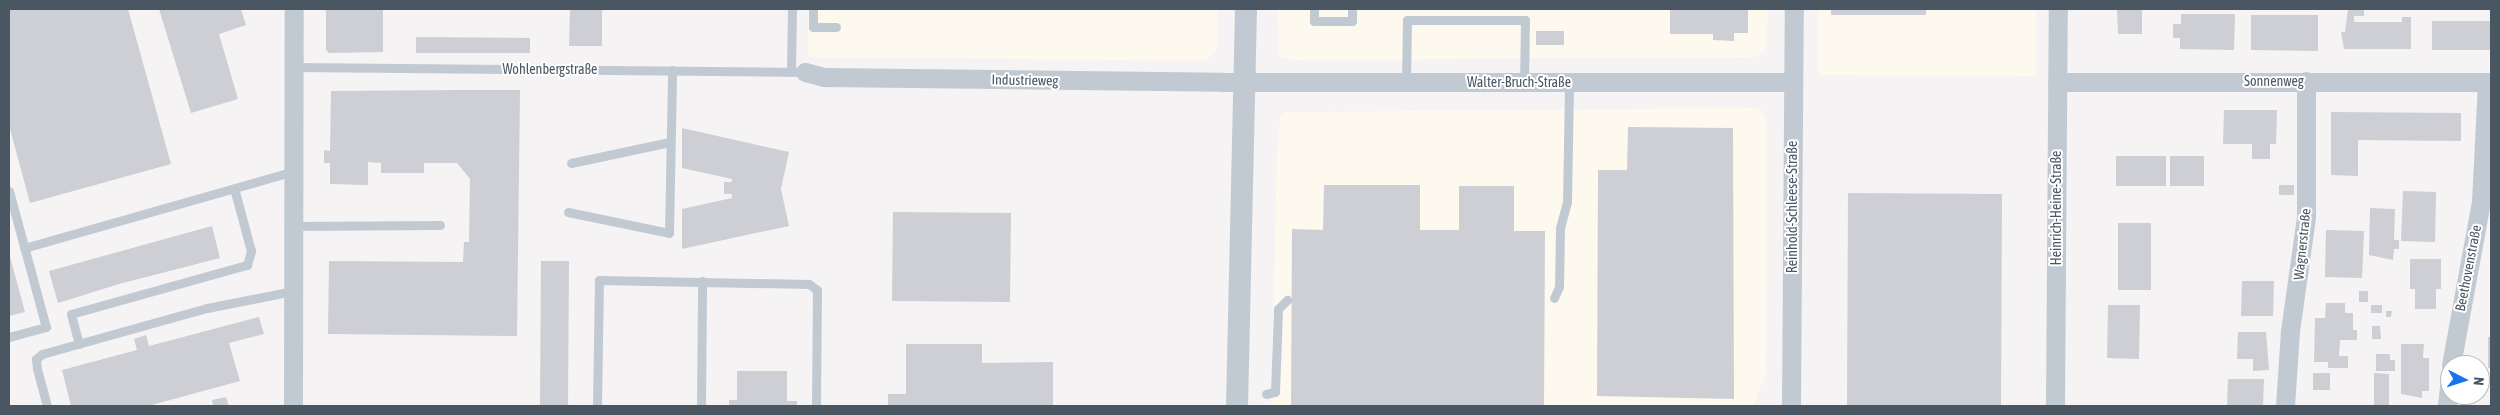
<!DOCTYPE html>
<meta charset="utf-8">
<style>
body{margin:0}
#map{position:relative;width:2500px;height:415px;overflow:hidden;background:#f5f3f3;font-family:"Asap Condensed",sans-serif}
div>[style]{position:absolute}
.commercial>*{inset:0;background:#fdf9ef}
.building>*{inset:0;background:#cdcfd5}
.service>*{height:9px;margin:-4.5px;padding:0 4.5px;transform-origin:4.5px;border-radius:4.5px;background:#c1cad2}
.minor>*{height:19px;margin:-9.5px;padding:0 9.5px;transform-origin:9.5px;border-radius:9.5px;background:#c1cad2}
.tertiary>*{height:22px;margin:-11px;padding:0 11px;transform-origin:11px;border-radius:11px;background:#c1cad2}
span{translate:-50% -50%;white-space:nowrap;text-align:center;line-height:1.15;-webkit-text-stroke:4px #fff;paint-order:stroke}
.street-label{font-size:14px;color:#4a5661}
.frame{position:absolute;inset:0;border:10px solid #4a5661;pointer-events:none}
.north{position:absolute;left:2440px;top:355px;width:50px;height:50px;box-sizing:border-box;background:#fff;border:1px solid #b7bbc0;border-radius:50%;rotate:95deg;font-size:14px;font-weight:700;line-height:20px;text-align:center;color:#4a5661}
.north::after{content:'';display:block;margin:auto;width:18px;height:22px;background:#1a73e8;clip-path:polygon(50% 0,100% 100%,50% 72%,0 100%)}
</style>
<div id="map">
<div class="commercial">
<div style="clip-path:polygon(808px 9px,1218px 9px,1218px 46px,1215px 53px,1204px 61px,808px 57px)"></div>
<div style="clip-path:polygon(1277px 9px,1768px 9px,1767px 43px,1765px 52px,1754px 57px,1293px 60px,1279px 56px)"></div>
<div style="clip-path:polygon(1818px 9px,2036px 9px,2036px 76px,1818px 75px)"></div>
<div style="clip-path:polygon(1753px 108px,1762px 111px,1767px 122px,1766px 375px,1753px 406px,1271px 406px,1277px 152px,1280px 117px,1285px 112px)"></div>
</div>
<div class="building">
<div style="clip-path:polygon(9px 9px,128px 9px,171px 164px,30px 203px,9px 125px)"></div>
<div style="clip-path:polygon(159px 9px,241px 9px,246px 25px,219px 34px,238px 99px,191px 113px)"></div>
<div style="clip-path:polygon(326px 9px,383px 9px,383px 52px,329px 53px,326px 50px)"></div>
<div style="clip-path:polygon(570px 9px,602px 9px,602px 46px,569px 46px)"></div>
<div style="clip-path:polygon(1670px 9px,1748px 9px,1748px 33px,1734px 33px,1734px 41px,1713px 40px,1713px 34px,1670px 34px)"></div>
<div style="clip-path:polygon(1831px 9px,1926px 9px,1926px 15px,1831px 15px)"></div>
<div style="clip-path:polygon(2117px 9px,2142px 9px,2142px 34px,2118px 34px)"></div>
<div style="clip-path:polygon(2348px 9px,2364px 9px,2364px 16px,2354px 16px,2354px 22px,2402px 22px,2402px 17px,2411px 17px,2411px 49px,2344px 49px,2341px 32px,2345px 32px)"></div>
<div style="clip-path:polygon(2181px 14px,2235px 14px,2234px 50px,2180px 49px,2180px 38px,2173px 38px,2173px 24px,2181px 24px)"></div>
<div style="clip-path:polygon(2251px 15px,2318px 15px,2318px 51px,2251px 50px)"></div>
<div style="clip-path:polygon(2432px 21px,2491px 21px,2491px 50px,2432px 50px)"></div>
<div style="clip-path:polygon(1536px 31px,1564px 31px,1564px 45px,1536px 45px)"></div>
<div style="clip-path:polygon(416px 37px,530px 38px,530px 53px,416px 53px)"></div>
<div style="clip-path:polygon(458px 90px,520px 90px,517px 336px,328px 334px,329px 261px,463px 262px,464px 242px,469px 242px,470px 179px,457px 163px,424px 163px,424px 173px,381px 173px,381px 163px,368px 162px,368px 185px,330px 184px,330px 163px,324px 163px,324px 150px,330px 151px,331px 91px)"></div>
<div style="clip-path:polygon(2224px 110px,2277px 110px,2276px 144px,2270px 144px,2270px 159px,2252px 159px,2252px 144px,2223px 144px)"></div>
<div style="clip-path:polygon(2331px 112px,2461px 113px,2461px 141px,2358px 140px,2358px 176px,2331px 175px)"></div>
<div style="clip-path:polygon(1628px 127px,1733px 128px,1734px 399px,1597px 396px,1598px 170px,1627px 170px)"></div>
<div style="clip-path:polygon(682px 128px,789px 152px,781px 189px,789px 226px,682px 249px,682px 209px,732px 198px,732px 194px,724px 194px,724px 182px,732px 182px,732px 179px,682px 168px)"></div>
<div style="clip-path:polygon(2116px 156px,2166px 156px,2166px 186px,2116px 186px)"></div>
<div style="clip-path:polygon(2170px 156px,2204px 156px,2204px 186px,2170px 186px)"></div>
<div style="clip-path:polygon(1324px 185px,1420px 185px,1420px 230px,1459px 230px,1459px 186px,1514px 186px,1514px 231px,1545px 231px,1544px 406px,1291px 406px,1292px 229px,1323px 230px)"></div>
<div style="clip-path:polygon(2279px 185px,2294px 185px,2294px 195px,2279px 195px)"></div>
<div style="clip-path:polygon(2403px 191px,2436px 192px,2435px 242px,2401px 241px)"></div>
<div style="clip-path:polygon(1848px 193px,2002px 194px,2001px 406px,1847px 406px)"></div>
<div style="clip-path:polygon(2370px 208px,2395px 209px,2394px 240px,2399px 240px,2399px 249px,2394px 249px,2393px 260px,2369px 255px)"></div>
<div style="clip-path:polygon(893px 212px,1011px 213px,1010px 302px,892px 301px)"></div>
<div style="clip-path:polygon(2118px 223px,2151px 223px,2151px 290px,2118px 290px)"></div>
<div style="clip-path:polygon(212px 226px,220px 258px,119px 284px,58px 303px,49px 271px)"></div>
<div style="clip-path:polygon(2326px 230px,2364px 231px,2362px 278px,2325px 277px)"></div>
<div style="clip-path:polygon(9px 253px,25px 312px,9px 316px)"></div>
<div style="clip-path:polygon(2410px 259px,2441px 259px,2441px 289px,2436px 289px,2436px 309px,2415px 309px,2415px 289px,2410px 289px)"></div>
<div style="clip-path:polygon(541px 261px,569px 261px,568px 406px,540px 406px)"></div>
<div style="clip-path:polygon(2242px 281px,2274px 281px,2273px 316px,2241px 316px)"></div>
<div style="clip-path:polygon(2359px 291px,2368px 291px,2368px 302px,2359px 302px)"></div>
<div style="clip-path:polygon(2326px 303px,2345px 303px,2345px 313px,2353px 313px,2353px 330px,2357px 330px,2357px 340px,2340px 340px,2339px 356px,2348px 356px,2348px 368px,2328px 368px,2328px 362px,2314px 362px,2315px 318px,2325px 318px)"></div>
<div style="clip-path:polygon(2108px 305px,2140px 305px,2139px 359px,2107px 358px)"></div>
<div style="clip-path:polygon(2371px 305px,2382px 305px,2382px 313px,2371px 313px)"></div>
<div style="clip-path:polygon(2386px 311px,2392px 311px,2391px 317px,2386px 317px)"></div>
<div style="clip-path:polygon(259px 317px,264px 334px,229px 343px,240px 381px,148px 406px,71px 406px,62px 370px,137px 350px,134px 339px,146px 335px,149px 346px)"></div>
<div style="clip-path:polygon(2372px 326px,2380px 326px,2381px 339px,2372px 339px)"></div>
<div style="clip-path:polygon(2238px 332px,2266px 332px,2269px 370px,2253px 371px,2253px 359px,2237px 359px)"></div>
<div style="clip-path:polygon(2488px 337px,2491px 337px,2491px 368px,2488px 368px)"></div>
<div style="clip-path:polygon(906px 344px,982px 344px,982px 363px,1053px 362px,1053px 406px,888px 406px,888px 394px,906px 394px)"></div>
<div style="clip-path:polygon(2401px 344px,2424px 344px,2423px 358px,2429px 358px,2429px 391px,2422px 391px,2422px 398px,2401px 394px)"></div>
<div style="clip-path:polygon(2376px 354px,2390px 354px,2390px 360px,2395px 360px,2395px 371px,2376px 371px)"></div>
<div style="clip-path:polygon(737px 371px,787px 371px,787px 401px,797px 401px,797px 406px,729px 406px,729px 400px,737px 400px)"></div>
<div style="clip-path:polygon(2313px 373px,2330px 373px,2330px 390px,2313px 390px)"></div>
<div style="clip-path:polygon(2374px 373px,2389px 374px,2389px 406px,2374px 406px)"></div>
<div style="clip-path:polygon(2228px 379px,2264px 379px,2263px 406px,2227px 406px)"></div>
<div style="clip-path:polygon(226px 397px,229px 406px,213px 406px,212px 400px)"></div>
</div>
<div class="service">
<div style="left:813px;top:9px;width:18px;rotate:90deg"></div>
<div style="left:813px;top:27px;width:23px"></div>
<div style="left:1314px;top:9px;width:12px;rotate:90deg"></div>
<div style="left:1314px;top:21px;width:38px"></div>
<div style="left:1352px;top:21px;width:12px;rotate:-90deg"></div>
<div style="left:294px;top:67px;width:511px;rotate:0.56deg"></div>
<div style="left:791px;top:72px;width:63px;rotate:-89.1deg"></div>
<div style="left:1406px;top:82px;width:62px;rotate:-89.1deg"></div>
<div style="left:1407px;top:20px;width:118px"></div>
<div style="left:1525px;top:20px;width:62px;rotate:90.9deg"></div>
<div style="left:571px;top:163px;width:101px;rotate:-12deg"></div>
<div style="left:9px;top:191px;width:141px;rotate:74.8deg"></div>
<div style="left:46px;top:327px;width:38px;rotate:165deg"></div>
<div style="left:568px;top:212px;width:103px;rotate:11.7deg"></div>
<div style="left:669px;top:233px;width:163px;rotate:-88.9deg"></div>
<div style="left:293px;top:226px;width:147px;rotate:-0.4deg"></div>
<div style="left:24px;top:248px;width:281px;rotate:-15.9deg"></div>
<div style="left:1554px;top:298px;width:12px;rotate:-66deg"></div>
<div style="left:1559px;top:287px;width:59px;rotate:-89deg"></div>
<div style="left:1560px;top:228px;width:27px;rotate:-75deg"></div>
<div style="left:1567px;top:202px;width:120px;rotate:-89deg"></div>
<div style="left:79px;top:344px;width:31px;rotate:-105deg"></div>
<div style="left:71px;top:314px;width:183px;rotate:-15.6deg"></div>
<div style="left:247px;top:265px;width:15px;rotate:-74deg"></div>
<div style="left:251px;top:251px;width:65px;rotate:-105.1deg"></div>
<div style="left:1266px;top:394px;width:9px;rotate:-13deg"></div>
<div style="left:1275px;top:392px;width:83px;rotate:-87.9deg"></div>
<div style="left:1278px;top:309px;width:13px;rotate:-45deg"></div>
<div style="left:47px;top:406px;width:38px;rotate:-105deg"></div>
<div style="left:37px;top:369px;width:10px;rotate:-96deg"></div>
<div style="left:36px;top:359px;width:8px;rotate:-40deg"></div>
<div style="left:42px;top:354px;width:171px;rotate:-15.6deg"></div>
<div style="left:207px;top:308px;width:88px;rotate:-11.2deg"></div>
<div style="left:597px;top:406px;width:126px;rotate:-89.1deg"></div>
<div style="left:599px;top:280px;width:210px;rotate:1.1deg"></div>
<div style="left:809px;top:284px;width:10px;rotate:37deg"></div>
<div style="left:817px;top:290px;width:116px;rotate:90.5deg"></div>
<div style="left:701px;top:406px;width:125px;rotate:-89.5deg"></div>
</div>
<div class="minor">
<div style="left:805px;top:72px;width:20px;rotate:15deg"></div>
<div style="left:824px;top:77px;width:398px;rotate:0.7deg"></div>
<div style="left:1222px;top:82px;width:570px"></div>
<div style="left:2057px;top:82px;width:434px"></div>
<div style="left:2451px;top:365px;width:167px;rotate:-79.6deg"></div>
<div style="left:2481px;top:201px;width:119px;rotate:-87.1deg"></div>
<div style="left:293px;top:406px;width:397px;rotate:-89.9deg"></div>
<div style="left:1791px;top:406px;width:397px;rotate:-89.6deg"></div>
<div style="left:2055px;top:406px;width:397px;rotate:-89.6deg"></div>
<div style="left:2285px;top:406px;width:75px;rotate:-86.2deg"></div>
<div style="left:2290px;top:331px;width:115px;rotate:-82deg"></div>
<div style="left:2306px;top:217px;width:136px;rotate:-90deg"></div>
<div style="left:2447px;top:406px;width:31px;rotate:-84deg"></div>
</div>
<div class="tertiary">
<div style="left:1237px;top:406px;width:397px;rotate:-88.7deg"></div>
</div>
<div class="street-label">
<span style="left:550px;top:69px">Wohlenbergstraße</span>
<span style="left:1025px;top:80px;rotate:1deg">Industrieweg</span>
<span style="left:2274px;top:81px">Sonnenweg</span>
<span style="left:1519px;top:82px">Walter-Bruch-Straße</span>
<span style="left:1792px;top:207px;rotate:-90deg">Reinhold-Schleese-Straße</span>
<span style="left:2056px;top:208px;rotate:-90deg">Heinrich-Heine-Straße</span>
<span style="left:2302px;top:244px;rotate:-84deg">Wagnerstraße</span>
<span style="left:2468px;top:268px;rotate:-79deg">Beethovenstraße</span>
</div>
<div class="frame"></div>
<div class="north">N</div>
</div>
